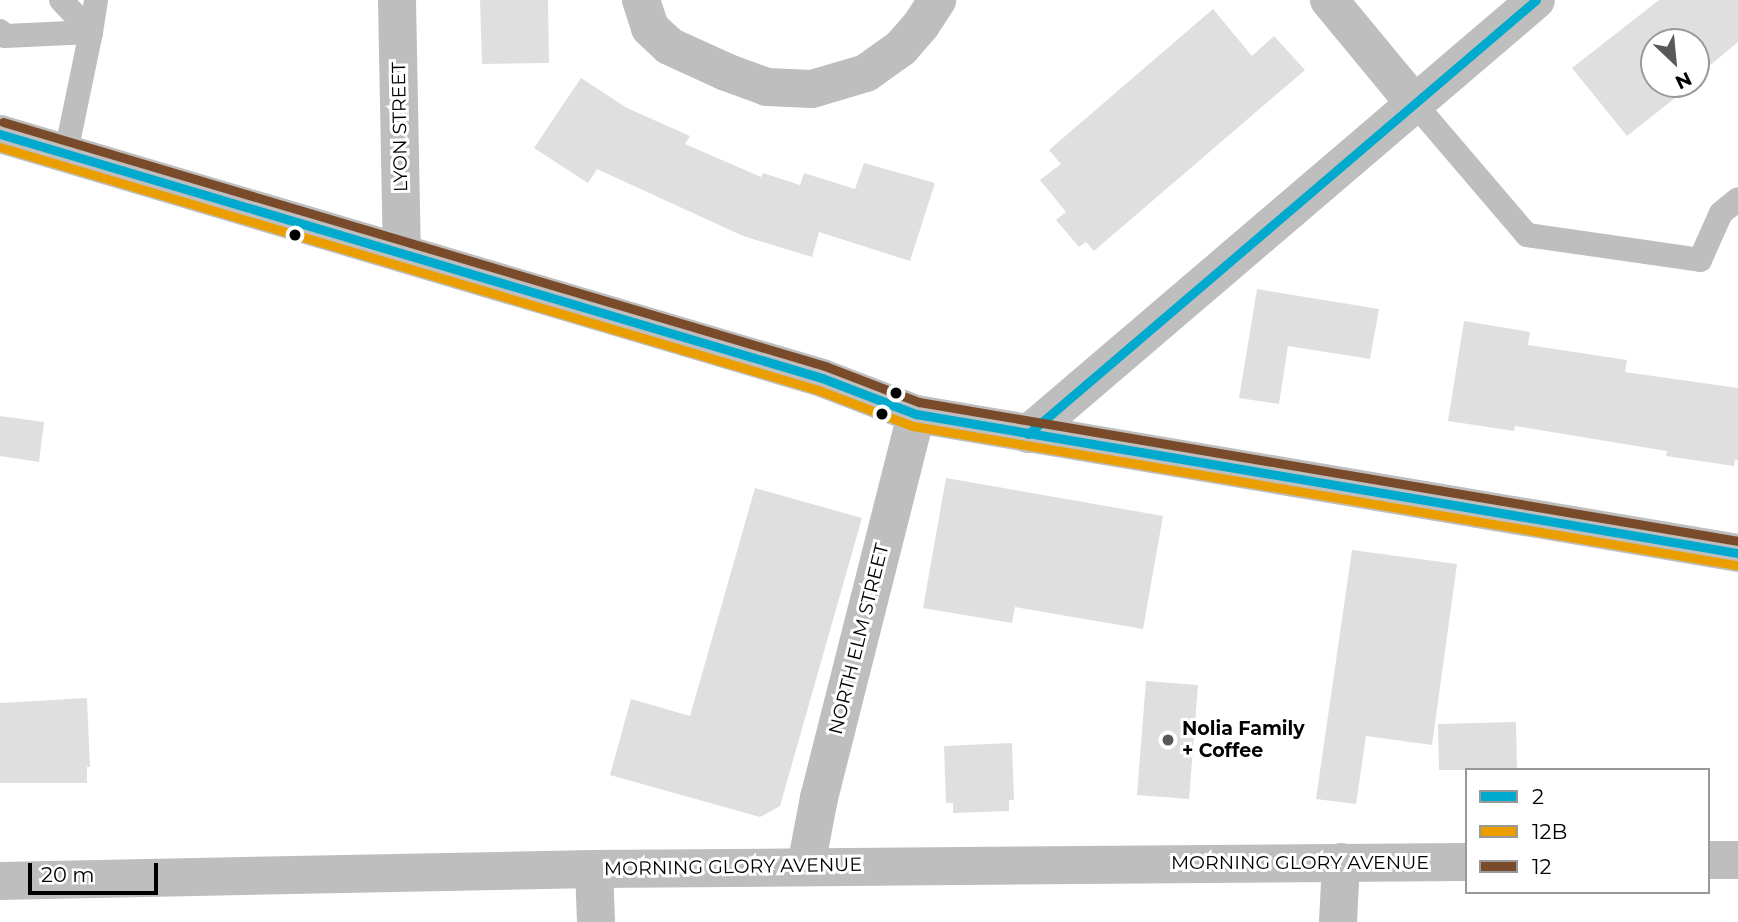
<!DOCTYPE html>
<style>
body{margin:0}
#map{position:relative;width:1738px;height:922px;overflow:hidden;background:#fff;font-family:Montserrat,sans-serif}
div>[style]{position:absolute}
.building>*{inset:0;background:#dfdfdf}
.service>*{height:24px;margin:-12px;padding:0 12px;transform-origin:12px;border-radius:12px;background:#bebebe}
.minor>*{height:38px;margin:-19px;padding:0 19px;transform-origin:19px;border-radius:19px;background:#bebebe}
.tertiary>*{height:38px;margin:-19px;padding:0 19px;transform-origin:19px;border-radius:19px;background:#bebebe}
.bus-1>*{height:9px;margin:-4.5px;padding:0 4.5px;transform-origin:4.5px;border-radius:4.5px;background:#00a9ce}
.bus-2>*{height:9px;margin:-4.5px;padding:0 4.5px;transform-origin:4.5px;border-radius:4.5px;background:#eb9e00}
.bus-3>*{height:9px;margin:-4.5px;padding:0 4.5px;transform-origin:4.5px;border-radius:4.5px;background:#7a4b2a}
.dots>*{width:19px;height:19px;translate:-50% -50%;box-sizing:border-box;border:4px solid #fff;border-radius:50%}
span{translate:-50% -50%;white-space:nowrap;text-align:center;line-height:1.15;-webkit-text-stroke:6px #fff;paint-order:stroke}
.street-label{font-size:19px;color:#000}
.poi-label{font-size:19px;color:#000;font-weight:700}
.left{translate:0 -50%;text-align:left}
.legend{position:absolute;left:1465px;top:768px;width:245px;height:126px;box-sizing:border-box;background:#fff;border:2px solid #999;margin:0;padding:9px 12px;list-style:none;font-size:21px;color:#000}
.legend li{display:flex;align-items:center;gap:14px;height:35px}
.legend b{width:35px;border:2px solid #999}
.north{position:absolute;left:1640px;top:28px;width:70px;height:70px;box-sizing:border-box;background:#fff;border:2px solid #999;border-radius:50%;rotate:154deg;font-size:19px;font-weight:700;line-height:28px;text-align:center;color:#000}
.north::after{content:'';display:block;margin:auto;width:24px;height:32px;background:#595959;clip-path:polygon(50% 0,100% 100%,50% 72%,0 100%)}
.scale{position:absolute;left:28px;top:863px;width:130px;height:32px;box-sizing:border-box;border:4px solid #000;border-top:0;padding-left:9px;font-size:21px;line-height:24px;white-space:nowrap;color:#000;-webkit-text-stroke:5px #fff;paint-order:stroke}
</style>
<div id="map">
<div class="building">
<div style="clip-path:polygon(480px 0,548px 0,549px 63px,482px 64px)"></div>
<div style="clip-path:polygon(1659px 0,1738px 0,1738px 42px,1696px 77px,1696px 42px,1654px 42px,1654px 84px,1687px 84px,1682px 88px,1684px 91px,1627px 136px,1572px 68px)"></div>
<div style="clip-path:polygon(1213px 9px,1252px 56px,1274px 36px,1305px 70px,1094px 251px,1086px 242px,1079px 247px,1056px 220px,1066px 212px,1040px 180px,1061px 164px,1049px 150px)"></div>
<div style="clip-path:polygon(581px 78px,627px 108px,690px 136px,685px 144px,761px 177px,763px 173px,800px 185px,804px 173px,855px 189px,864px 163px,935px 183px,910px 261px,819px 232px,812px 257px,743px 236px,597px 169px,588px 183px,534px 148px)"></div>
<div style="clip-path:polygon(1257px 289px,1379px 309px,1370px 359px,1288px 346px,1279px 404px,1239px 398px)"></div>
<div style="clip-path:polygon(1464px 321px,1530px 332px,1528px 345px,1627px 360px,1625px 372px,1738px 388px,1738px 460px,1735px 460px,1734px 466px,1666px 456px,1667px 451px,1515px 426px,1514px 431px,1448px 421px)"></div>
<div style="clip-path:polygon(0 416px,44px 422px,39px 462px,0 456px)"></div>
<div style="clip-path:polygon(946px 478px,1163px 516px,1143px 629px,1015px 607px,1012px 623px,923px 608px)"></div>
<div style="clip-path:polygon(755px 488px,862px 518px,780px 806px,760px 817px,610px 775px,631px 699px,690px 716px)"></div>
<div style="clip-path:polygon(1352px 550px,1457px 564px,1432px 745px,1366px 736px,1356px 804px,1316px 799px)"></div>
<div style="clip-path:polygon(1146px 681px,1198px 685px,1189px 799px,1137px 795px)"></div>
<div style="clip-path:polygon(87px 698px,90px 767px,87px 767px,87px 783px,0 783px,0 703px)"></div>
<div style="clip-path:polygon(1516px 722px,1517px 770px,1439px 770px,1438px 724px)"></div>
<div style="clip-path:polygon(1012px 743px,1014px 800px,1009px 800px,1009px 811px,953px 813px,953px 803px,946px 803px,944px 746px)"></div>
</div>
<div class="service">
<div style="left:61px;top:0;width:44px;rotate:46.8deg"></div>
<div style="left:91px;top:32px;width:124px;rotate:101.7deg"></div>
<div style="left:0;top:31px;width:7px;rotate:45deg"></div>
<div style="left:5px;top:36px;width:86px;rotate:-2.7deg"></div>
<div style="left:91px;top:32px;width:32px;rotate:-81deg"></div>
<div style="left:1415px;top:104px;width:172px;rotate:49.5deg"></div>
<div style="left:1527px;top:235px;width:175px;rotate:8.2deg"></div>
<div style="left:1700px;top:260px;width:51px;rotate:-65.9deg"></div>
<div style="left:1721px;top:213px;width:22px;rotate:-39deg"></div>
</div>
<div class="minor">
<div style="left:397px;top:0;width:253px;rotate:88.9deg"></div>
<div style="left:641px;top:0;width:29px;rotate:72deg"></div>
<div style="left:650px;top:28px;width:26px;rotate:43deg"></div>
<div style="left:669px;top:46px;width:63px;rotate:24.5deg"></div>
<div style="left:726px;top:72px;width:44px;rotate:20.1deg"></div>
<div style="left:767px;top:87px;width:45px;rotate:2.5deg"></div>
<div style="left:812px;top:89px;width:56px;rotate:-16.5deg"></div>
<div style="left:866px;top:73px;width:43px;rotate:-35.5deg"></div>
<div style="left:901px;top:48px;width:30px;rotate:-49deg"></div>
<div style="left:921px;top:25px;width:30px;rotate:-57deg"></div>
<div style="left:1329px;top:0;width:135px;rotate:50.4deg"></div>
<div style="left:1028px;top:434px;width:668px;rotate:-40.51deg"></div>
<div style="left:1708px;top:860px;width:30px"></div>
<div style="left:806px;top:866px;width:69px;rotate:-79.2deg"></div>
<div style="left:819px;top:798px;width:396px;rotate:-75.8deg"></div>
<div style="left:594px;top:869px;width:53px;rotate:87.8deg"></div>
<div style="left:0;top:881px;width:594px;rotate:-1.16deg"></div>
<div style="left:594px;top:869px;width:873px;rotate:-0.46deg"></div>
<div style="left:1338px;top:922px;width:60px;rotate:-87.1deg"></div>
</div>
<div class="tertiary">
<div style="left:0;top:134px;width:857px;rotate:16.53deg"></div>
<div style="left:822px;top:378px;width:101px;rotate:21deg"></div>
<div style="left:916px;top:414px;width:834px;rotate:9.6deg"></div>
</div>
<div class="bus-1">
<div style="left:0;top:134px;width:857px;rotate:16.53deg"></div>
<div style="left:822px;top:378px;width:101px;rotate:21deg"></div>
<div style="left:916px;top:414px;width:834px;rotate:9.6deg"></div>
<div style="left:1028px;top:434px;width:668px;rotate:-40.51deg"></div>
</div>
<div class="bus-2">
<div style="left:0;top:147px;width:853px;rotate:16.54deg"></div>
<div style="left:818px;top:390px;width:102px;rotate:20.8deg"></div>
<div style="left:913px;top:426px;width:835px;rotate:9.59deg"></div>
</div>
<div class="bus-3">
<div style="left:3px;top:122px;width:857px;rotate:16.53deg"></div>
<div style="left:825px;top:366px;width:101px;rotate:21deg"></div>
<div style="left:919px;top:402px;width:831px;rotate:9.63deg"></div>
</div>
<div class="dots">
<div style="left:295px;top:235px;background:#000"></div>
<div style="left:896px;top:393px;background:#000"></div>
<div style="left:882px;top:414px;background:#000"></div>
<div style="left:1168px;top:740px;background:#595959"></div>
</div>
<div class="street-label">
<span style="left:400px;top:127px;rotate:-91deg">LYON STREET</span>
<span style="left:859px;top:639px;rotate:-76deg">NORTH ELM STREET</span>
<span style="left:1300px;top:863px">MORNING GLORY AVENUE</span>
<span style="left:733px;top:867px;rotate:-1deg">MORNING GLORY AVENUE</span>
</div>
<div class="poi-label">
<span class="left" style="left:1182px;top:740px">Nolia Family<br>+ Coffee</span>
</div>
<ul class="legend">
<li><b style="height:9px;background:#00a9ce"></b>2</li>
<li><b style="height:9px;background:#eb9e00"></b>12B</li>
<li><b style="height:9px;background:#7a4b2a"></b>12</li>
</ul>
<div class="north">N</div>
<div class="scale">20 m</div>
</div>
